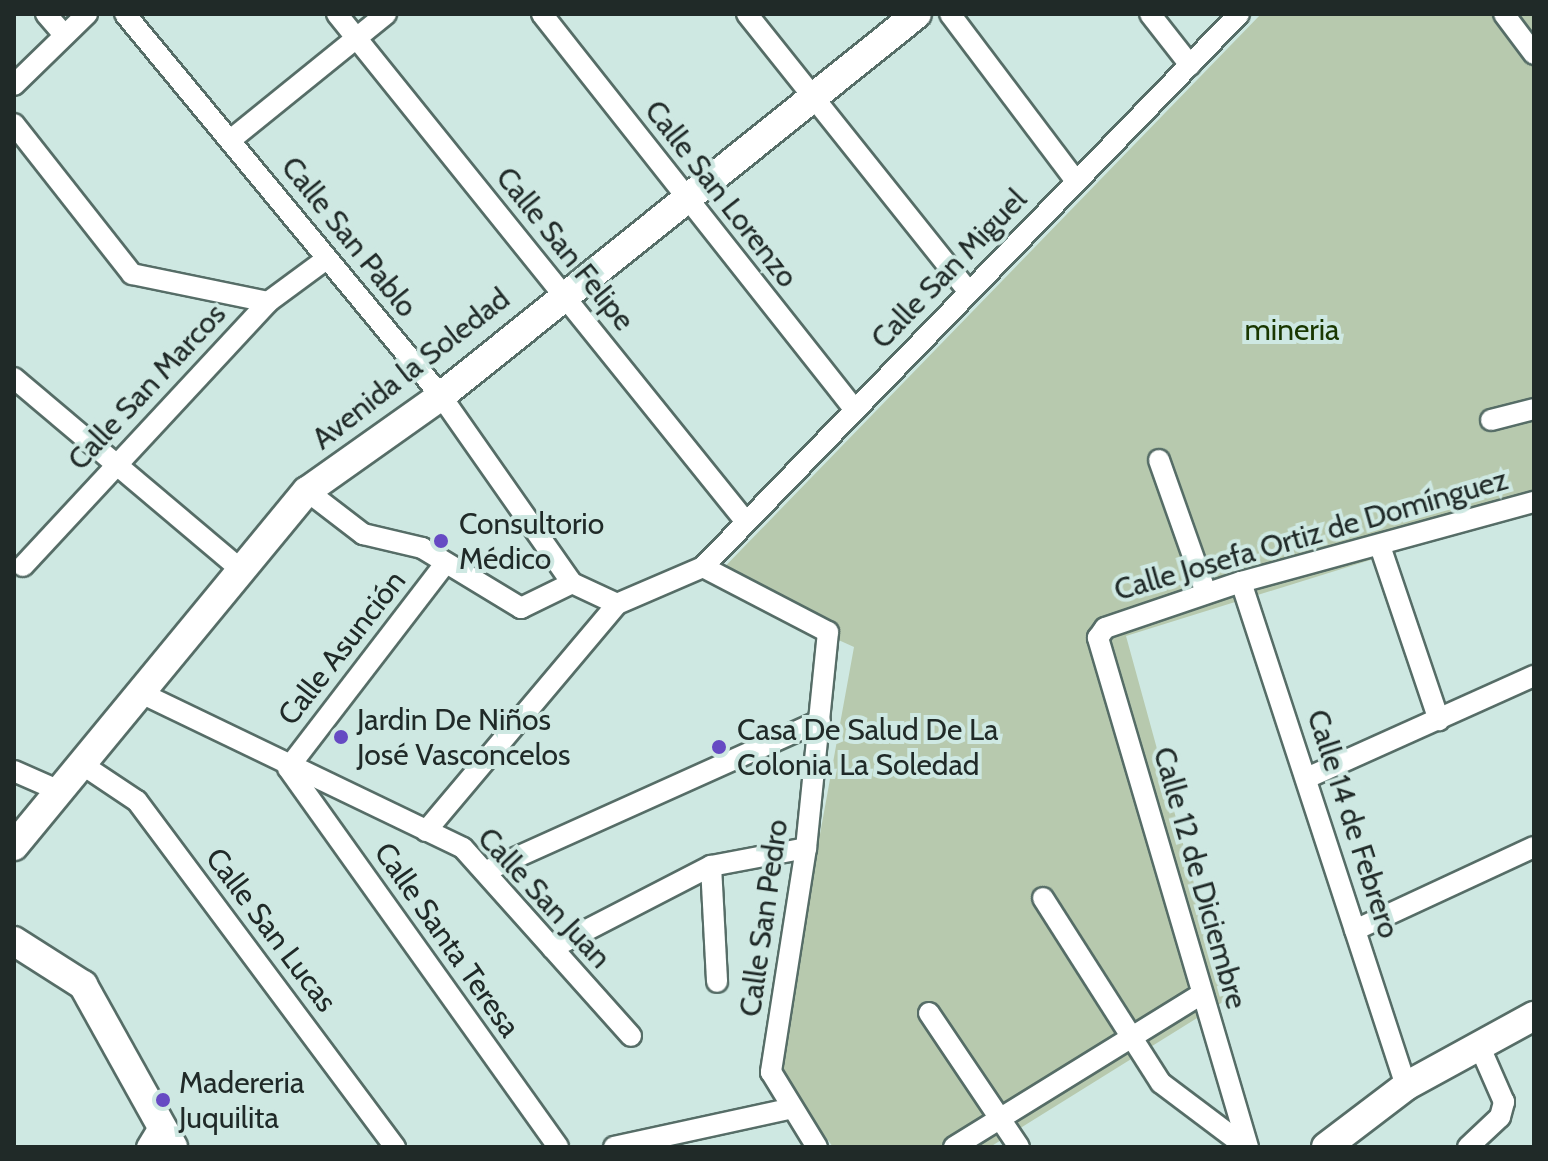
<!DOCTYPE html>
<meta charset="utf-8">
<style>
body{margin:0}
#map{position:relative;width:1548px;height:1161px;overflow:hidden;background:#cee8e2;font-family:Cabin,sans-serif}
div>[style]{position:absolute}
.green>*{inset:0;background:#b7c9ae}
.roads{filter:drop-shadow(2px 0 #566d67) drop-shadow(-2px 0 #566d67) drop-shadow(0 2px #566d67) drop-shadow(0 -2px #566d67)}
.street>*{height:20px;margin:-10px;padding:0 10px;transform-origin:10px;border-radius:10px;background:#fff}
.secondary>*{height:28px;margin:-14px;padding:0 14px;transform-origin:14px;border-radius:14px;background:#fff}
.dots>*{width:22px;height:22px;translate:-50% -50%;box-sizing:border-box;border:4px solid #cee8e2;border-radius:50%}
span{translate:-50% -50%;white-space:nowrap;text-align:center;line-height:1.15;-webkit-text-stroke:8px #cee8e2;paint-order:stroke}
.street-label{font-size:30px;color:#202a28}
.park-label{font-size:30px;color:#193700}
.poi-label{font-size:30px;color:#202a28}
.left{translate:0 -50%;text-align:left}
.frame{position:absolute;inset:0;border:16px solid #202a28;pointer-events:none}
</style>
<div id="map">
<div class="green">
<div style="clip-path:polygon(1261px 14px,1534px 14px,1534px 509px,1126px 636px,1226px 1000px,990px 1147px,833px 1147px,777px 1071px,854px 647px,710px 582px)"></div>
</div>
<div class="roads">
<div class="street">
<div style="left:46px;top:14px;width:28px;rotate:49deg"></div>
<div style="left:125px;top:14px;width:496px;rotate:50.4deg"></div>
<div style="left:441px;top:396px;width:228px;rotate:55deg"></div>
<div style="left:337px;top:14px;width:652px;rotate:51.16deg"></div>
<div style="left:542px;top:14px;width:505px;rotate:51.68deg"></div>
<div style="left:747px;top:14px;width:356px;rotate:51.4deg"></div>
<div style="left:950px;top:14px;width:208px;rotate:53deg"></div>
<div style="left:1150px;top:14px;width:65px;rotate:51.9deg"></div>
<div style="left:1504px;top:14px;width:50px;rotate:53.1deg"></div>
<div style="left:14px;top:85px;width:102px;rotate:-44.2deg"></div>
<div style="left:14px;top:124px;width:191px;rotate:51.8deg"></div>
<div style="left:132px;top:274px;width:139px;rotate:11.6deg"></div>
<div style="left:233px;top:138px;width:197px;rotate:-39deg"></div>
<div style="left:14px;top:378px;width:294px;rotate:40.2deg"></div>
<div style="left:1491px;top:420px;width:44px;rotate:-14.3deg"></div>
<div style="left:1159px;top:460px;width:141px;rotate:70.5deg"></div>
<div style="left:307px;top:491px;width:71px;rotate:37.5deg"></div>
<div style="left:363px;top:534px;width:61px;rotate:13.3deg"></div>
<div style="left:422px;top:548px;width:116px;rotate:31.2deg"></div>
<div style="left:521px;top:608px;width:57px;rotate:-26.1deg"></div>
<div style="left:572px;top:583px;width:50px;rotate:25deg"></div>
<div style="left:617px;top:604px;width:94px;rotate:-23.3deg"></div>
<div style="left:703px;top:567px;width:770px;rotate:-45.89deg"></div>
<div style="left:1380px;top:546px;width:184px;rotate:71.3deg"></div>
<div style="left:444px;top:565px;width:256px;rotate:127.5deg"></div>
<div style="left:288px;top:768px;width:465px;rotate:54.5deg"></div>
<div style="left:23px;top:566px;width:360px;rotate:-47.1deg"></div>
<div style="left:268px;top:302px;width:71px;rotate:-36.4deg"></div>
<div style="left:703px;top:567px;width:141px;rotate:27.5deg"></div>
<div style="left:828px;top:632px;width:217px;rotate:95.8deg"></div>
<div style="left:806px;top:848px;width:227px;rotate:98.9deg"></div>
<div style="left:771px;top:1072px;width:88px;rotate:58.5deg"></div>
<div style="left:1241px;top:582px;width:530px;rotate:71.87deg"></div>
<div style="left:141px;top:693px;width:357px;rotate:25.7deg"></div>
<div style="left:463px;top:848px;width:252px;rotate:48.2deg"></div>
<div style="left:83px;top:765px;width:65px;rotate:33.7deg"></div>
<div style="left:137px;top:801px;width:432px;rotate:53.3deg"></div>
<div style="left:14px;top:771px;width:52px;rotate:23.6deg"></div>
<div style="left:1309px;top:777px;width:247px;rotate:-24.2deg"></div>
<div style="left:426px;top:831px;width:297px;rotate:-49.9deg"></div>
<div style="left:711px;top:866px;width:116px;rotate:87deg"></div>
<div style="left:486px;top:871px;width:366px;rotate:-24.2deg"></div>
<div style="left:1043px;top:898px;width:219px;rotate:57.5deg"></div>
<div style="left:1161px;top:1083px;width:106px;rotate:37deg"></div>
<div style="left:1355px;top:930px;width:197px;rotate:-24.9deg"></div>
<div style="left:552px;top:948px;width:179px;rotate:-27.3deg"></div>
<div style="left:711px;top:866px;width:97px;rotate:-10.7deg"></div>
<div style="left:929px;top:1013px;width:161px;rotate:56.1deg"></div>
<div style="left:147px;top:1147px;width:23px;rotate:-59deg"></div>
<div style="left:614px;top:1147px;width:178px;rotate:-12.3deg"></div>
<div style="left:954px;top:1147px;width:291px;rotate:-31.7deg"></div>
<div style="left:1248px;top:1147px;width:531px;rotate:-106.42deg"></div>
<div style="left:1098px;top:638px;width:12px;rotate:-55deg"></div>
<div style="left:1105px;top:628px;width:144px;rotate:-18.7deg"></div>
<div style="left:1241px;top:582px;width:304px;rotate:-15.3deg"></div>
<div style="left:1468px;top:1147px;width:44px;rotate:-43.2deg"></div>
<div style="left:1500px;top:1117px;width:16px;rotate:-75deg"></div>
<div style="left:1504px;top:1102px;width:62px;rotate:-113.7deg"></div>
</div>
<div class="secondary">
<div style="left:14px;top:846px;width:460px;rotate:-50.5deg"></div>
<div style="left:307px;top:491px;width:164px;rotate:-35.3deg"></div>
<div style="left:441px;top:396px;width:610px;rotate:-38.75deg"></div>
<div style="left:14px;top:941px;width:82px;rotate:32.5deg"></div>
<div style="left:83px;top:985px;width:185px;rotate:60.9deg"></div>
<div style="left:1326px;top:1147px;width:101px;rotate:-37.3deg"></div>
<div style="left:1406px;top:1086px;width:146px;rotate:-28.7deg"></div>
</div>
</div>
<div class="dots">
<div style="left:441px;top:541px;background:#664ac3"></div>
<div style="left:341px;top:737px;background:#664ac3"></div>
<div style="left:719px;top:747px;background:#664ac3"></div>
<div style="left:163px;top:1100px;background:#664ac3"></div>
</div>
<div class="street-label">
<span style="left:721px;top:194px;rotate:52deg">Calle San Lorenzo</span>
<span style="left:349px;top:237px;rotate:51deg">Calle San Pablo</span>
<span style="left:565px;top:249px;rotate:51deg">Calle San Felipe</span>
<span style="left:949px;top:269px;rotate:-46deg">Calle San Miguel</span>
<span style="left:411px;top:369px;rotate:-38deg">Avenida la Soledad</span>
<span style="left:147px;top:387px;rotate:-47deg">Calle San Marcos</span>
<span style="left:1311px;top:535px;rotate:-16deg">Calle Josefa Ortiz de Domínguez</span>
<span style="left:342px;top:648px;rotate:-52deg">Calle Asunción</span>
<span style="left:1353px;top:824px;rotate:72deg">Calle 14 de Febrero</span>
<span style="left:1200px;top:878px;rotate:74deg">Calle 12 de Diciembre</span>
<span style="left:544px;top:898px;rotate:47deg">Calle San Juan</span>
<span style="left:764px;top:918px;rotate:-82deg">Calle San Pedro</span>
<span style="left:271px;top:930px;rotate:53deg">Calle San Lucas</span>
<span style="left:447px;top:940px;rotate:55deg">Calle Santa Teresa</span>
</div>
<div class="park-label">
<span style="left:1292px;top:330px">mineria</span>
</div>
<div class="poi-label">
<span class="left" style="left:459px;top:541px">Consultorio<br>Médico</span>
<span class="left" style="left:357px;top:737px">Jardin De Niños<br>José Vasconcelos</span>
<span class="left" style="left:737px;top:747px">Casa De Salud De La<br>Colonia La Soledad</span>
<span class="left" style="left:179px;top:1100px">Madereria<br>Juquilita</span>
</div>
<div class="frame"></div>
</div>
